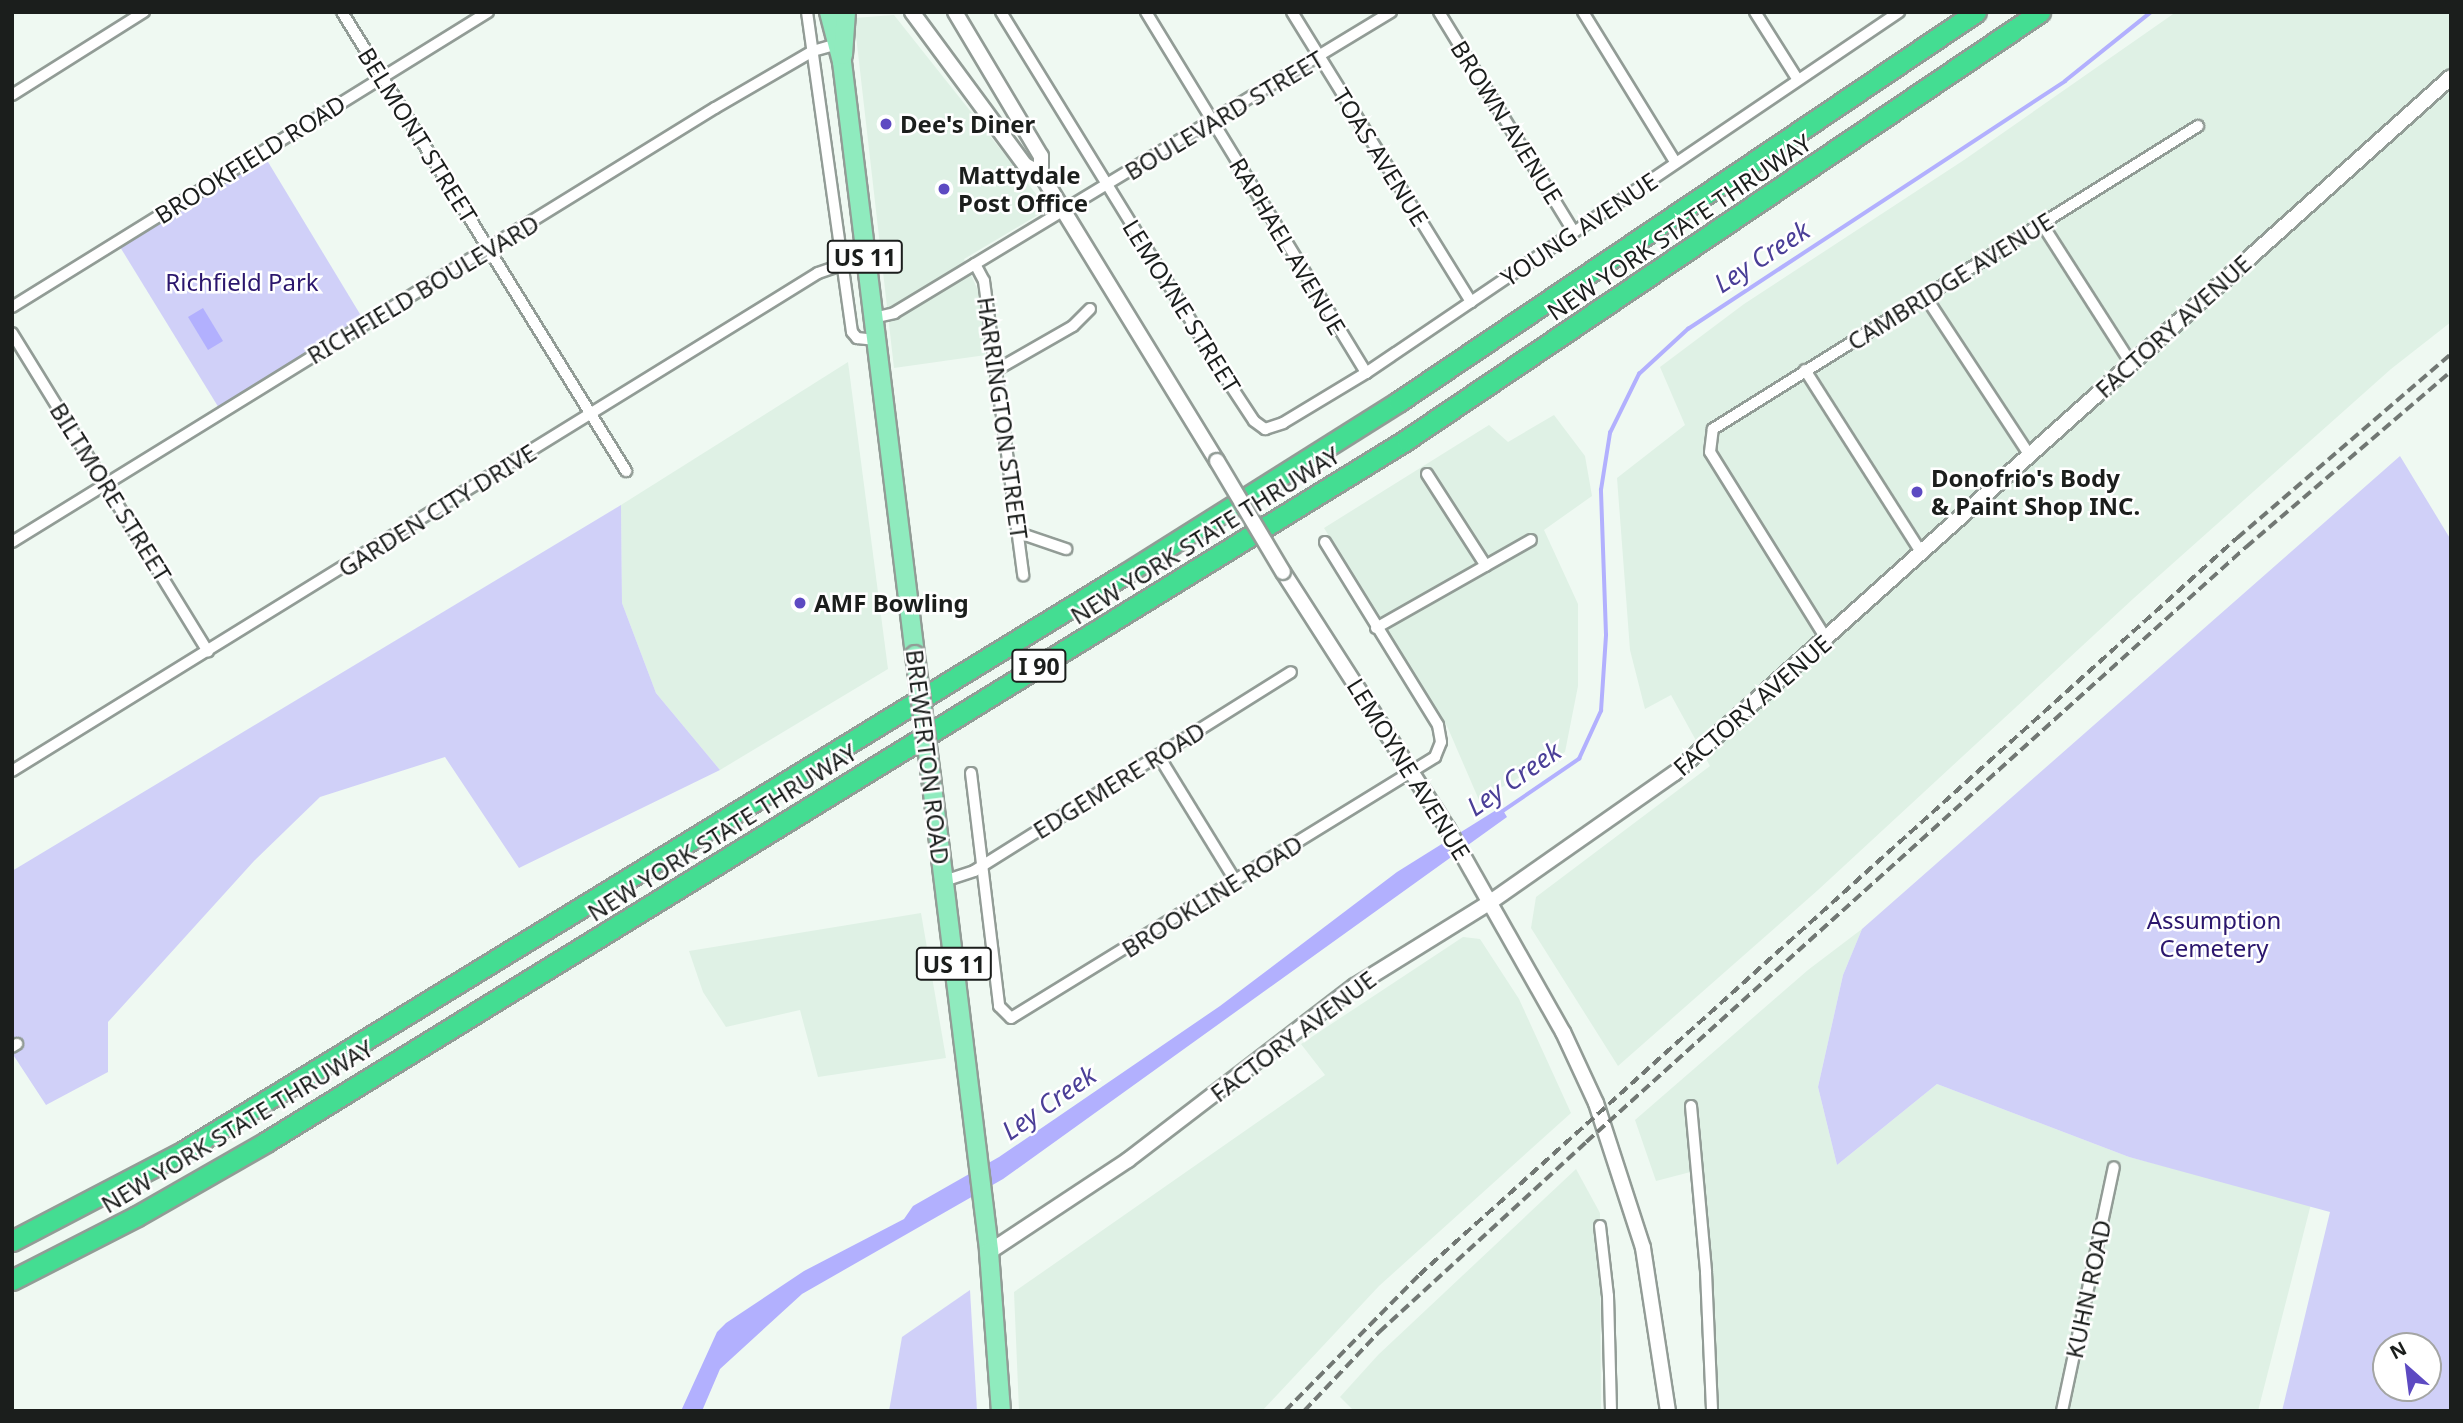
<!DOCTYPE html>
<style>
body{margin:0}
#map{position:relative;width:2463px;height:1423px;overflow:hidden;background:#eff9f2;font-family:"Noto Sans",sans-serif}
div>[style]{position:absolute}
.built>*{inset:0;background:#dff1e5}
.green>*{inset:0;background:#d0d0f8}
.water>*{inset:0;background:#b2b0fe}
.stream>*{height:3.5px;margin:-1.75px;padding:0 1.75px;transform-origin:1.75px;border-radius:1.75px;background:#b2b0fe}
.roads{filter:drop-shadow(2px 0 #929c96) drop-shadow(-2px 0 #929c96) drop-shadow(0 2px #929c96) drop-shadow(0 -2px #929c96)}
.minor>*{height:10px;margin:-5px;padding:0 5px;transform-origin:5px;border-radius:5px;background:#fff}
.tertiary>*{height:14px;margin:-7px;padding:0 7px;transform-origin:7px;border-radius:7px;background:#fff}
.primary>*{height:18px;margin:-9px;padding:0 9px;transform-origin:9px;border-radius:9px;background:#8febbe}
.motorway>*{height:19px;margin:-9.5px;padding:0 9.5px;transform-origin:9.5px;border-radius:9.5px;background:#44dd92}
.rail>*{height:3.5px;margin-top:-1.75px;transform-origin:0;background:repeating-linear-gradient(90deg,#717773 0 10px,transparent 0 15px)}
.bridges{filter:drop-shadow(2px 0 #929c96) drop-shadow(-2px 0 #929c96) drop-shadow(0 2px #929c96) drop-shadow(0 -2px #929c96)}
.tertiary-bridge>*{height:14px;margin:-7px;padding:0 7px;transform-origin:7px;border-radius:7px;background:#fff}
.primary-bridge>*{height:18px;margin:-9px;padding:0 9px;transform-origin:9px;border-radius:9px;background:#8febbe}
.dots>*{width:19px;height:19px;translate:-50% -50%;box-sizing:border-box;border:4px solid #fff;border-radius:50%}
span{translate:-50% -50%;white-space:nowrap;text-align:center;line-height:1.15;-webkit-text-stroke:5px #fff;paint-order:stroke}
.shield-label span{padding:2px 5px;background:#fff;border:2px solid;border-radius:5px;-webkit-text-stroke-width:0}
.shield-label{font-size:23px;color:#1b1e1c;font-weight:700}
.street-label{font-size:24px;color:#1b1e1c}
.poi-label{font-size:24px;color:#1b1e1c;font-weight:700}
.left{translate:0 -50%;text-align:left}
.park-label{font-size:24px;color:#2b166d}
.water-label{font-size:26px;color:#4a3e97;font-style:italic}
.frame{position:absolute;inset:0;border:14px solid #1b1e1c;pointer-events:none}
.north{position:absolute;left:2372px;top:1332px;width:70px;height:70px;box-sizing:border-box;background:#fff;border:2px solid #a4a5a4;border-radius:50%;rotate:332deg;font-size:19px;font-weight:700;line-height:28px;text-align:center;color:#1b1e1c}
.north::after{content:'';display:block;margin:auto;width:24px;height:32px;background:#5d4ac2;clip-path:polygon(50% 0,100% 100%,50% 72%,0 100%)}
</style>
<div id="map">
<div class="built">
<div style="clip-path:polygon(2176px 12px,2451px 12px,2451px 322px,2391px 369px,2134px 598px,1818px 890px,1618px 1066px,1531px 928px,1536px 897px,1710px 766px,1671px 695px,1645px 709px,1630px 650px,1617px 478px,1685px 425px,1660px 367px,1744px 304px,1964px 160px)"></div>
<div style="clip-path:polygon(894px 15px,1048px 209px,964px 259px,980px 295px,986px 355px,894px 368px,854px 18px)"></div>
<div style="clip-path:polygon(848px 362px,888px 669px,720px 770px,656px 693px,622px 603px,621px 505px)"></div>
<div style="clip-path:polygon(1554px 415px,1585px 456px,1592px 496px,1544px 530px,1578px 604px,1578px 686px,1565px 752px,1479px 800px,1447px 726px,1324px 528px,1489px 425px,1508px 442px)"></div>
<div style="clip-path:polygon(921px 913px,946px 1058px,818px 1077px,800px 1010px,726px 1027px,703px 992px,689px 951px)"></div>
<div style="clip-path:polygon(1862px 929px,1843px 975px,1818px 1087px,1837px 1165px,1937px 1084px,2129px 1157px,2311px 1204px,2258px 1411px,1715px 1411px,1702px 1169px,1656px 1181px,1635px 1120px,1808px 970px)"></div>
<div style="clip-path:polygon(1463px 937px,1480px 939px,1519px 999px,1571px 1113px,1379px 1286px,1262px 1411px,1019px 1411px,1014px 1292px,1325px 1075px,1301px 1044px)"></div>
<div style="clip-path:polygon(1576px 1169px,1600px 1213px,1601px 1411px,1354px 1411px,1340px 1397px,1378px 1355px)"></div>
</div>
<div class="green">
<div style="clip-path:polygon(262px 152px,366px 324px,222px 413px,117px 242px)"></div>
<div style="clip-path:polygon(evenodd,2400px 456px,2451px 540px,2451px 1411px,2282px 1411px,2330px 1212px,2129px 1157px,1937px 1084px,1837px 1165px,1818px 1087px,1843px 975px,1862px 929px,2400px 456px,2428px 1346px,2428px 1388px,2386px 1388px,2386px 1346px,2428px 1346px)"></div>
<div style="clip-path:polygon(621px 505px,622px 603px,656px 693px,720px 770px,519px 868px,445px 757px,320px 797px,254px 861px,108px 1022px,108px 1072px,46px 1105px,12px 1053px,12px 871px)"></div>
<div style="clip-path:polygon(970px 1290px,977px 1411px,889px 1411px,902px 1337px)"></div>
</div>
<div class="water">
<div style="clip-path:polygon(203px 308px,223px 341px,208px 350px,188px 317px)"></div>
<div style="clip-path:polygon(1501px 807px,1507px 817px,1003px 1179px,802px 1294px,720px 1369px,702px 1411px,681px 1411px,717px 1332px,726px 1323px,804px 1271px,904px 1219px,913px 1206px,999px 1157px,1220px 1006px,1397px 872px)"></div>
</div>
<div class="stream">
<div style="left:1500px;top:813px;width:96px;rotate:-34.4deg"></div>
<div style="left:1579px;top:759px;width:53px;rotate:-65.4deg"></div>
<div style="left:1601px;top:711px;width:76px;rotate:-86.2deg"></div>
<div style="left:1606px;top:635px;width:145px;rotate:-92deg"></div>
<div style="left:1601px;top:490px;width:58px;rotate:-81deg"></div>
<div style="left:1610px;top:433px;width:66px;rotate:-63.8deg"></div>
<div style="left:1639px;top:374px;width:67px;rotate:-42.6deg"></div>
<div style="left:1688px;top:329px;width:451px;rotate:-33.3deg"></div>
<div style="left:2065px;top:81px;width:110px;rotate:-38.7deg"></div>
</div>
<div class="roads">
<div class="minor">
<div style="left:342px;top:12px;width:540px;rotate:58.25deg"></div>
<div style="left:807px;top:12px;width:323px;rotate:82deg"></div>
<div style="left:852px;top:332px;width:8px;rotate:50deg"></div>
<div style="left:857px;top:338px;width:19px;rotate:6deg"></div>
<div style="left:1001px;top:12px;width:435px;rotate:58.4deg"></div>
<div style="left:1229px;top:383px;width:45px;rotate:56.7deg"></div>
<div style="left:1254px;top:421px;width:14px;rotate:36deg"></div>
<div style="left:1265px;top:429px;width:19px;rotate:-18deg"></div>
<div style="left:1283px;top:423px;width:97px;rotate:-31.1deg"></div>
<div style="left:1366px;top:373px;width:644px;rotate:-34.11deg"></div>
<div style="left:1146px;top:12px;width:423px;rotate:58.6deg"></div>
<div style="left:1292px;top:12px;width:341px;rotate:58.3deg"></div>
<div style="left:1439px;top:12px;width:258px;rotate:58.5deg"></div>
<div style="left:1583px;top:12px;width:177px;rotate:58.4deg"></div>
<div style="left:1755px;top:12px;width:80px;rotate:57.7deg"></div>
<div style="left:12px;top:95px;width:156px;rotate:-32.2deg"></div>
<div style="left:2042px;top:224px;width:165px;rotate:57.4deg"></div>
<div style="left:975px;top:264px;width:19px;rotate:62deg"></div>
<div style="left:984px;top:281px;width:297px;rotate:82.4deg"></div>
<div style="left:1925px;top:296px;width:191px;rotate:56.7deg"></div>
<div style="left:12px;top:307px;width:560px;rotate:-31.79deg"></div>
<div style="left:873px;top:318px;width:22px;rotate:-13deg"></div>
<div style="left:894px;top:313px;width:581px;rotate:-31.2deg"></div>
<div style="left:12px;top:333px;width:374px;rotate:58.4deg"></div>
<div style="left:998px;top:369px;width:86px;rotate:-29.8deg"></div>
<div style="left:1073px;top:326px;width:24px;rotate:-45deg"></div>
<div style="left:1805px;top:370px;width:218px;rotate:57.5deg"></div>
<div style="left:1427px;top:474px;width:109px;rotate:57.3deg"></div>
<div style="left:1019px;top:533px;width:50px;rotate:18.8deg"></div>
<div style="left:12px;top:542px;width:826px;rotate:-31.69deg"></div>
<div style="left:715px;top:108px;width:113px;rotate:-30.2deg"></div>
<div style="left:813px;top:51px;width:25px;rotate:-16deg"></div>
<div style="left:1376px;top:628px;width:178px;rotate:-29.6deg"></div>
<div style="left:1827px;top:640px;width:221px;rotate:-121.9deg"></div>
<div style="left:1710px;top:452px;width:23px;rotate:-83deg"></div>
<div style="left:1713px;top:429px;width:572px;rotate:-31.99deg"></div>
<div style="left:1158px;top:755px;width:149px;rotate:58.4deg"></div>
<div style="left:12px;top:771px;width:947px;rotate:-31.71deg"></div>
<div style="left:818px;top:273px;width:24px;rotate:-19deg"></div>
<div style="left:841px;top:265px;width:25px"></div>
<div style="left:971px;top:773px;width:235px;rotate:83.1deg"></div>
<div style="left:999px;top:1006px;width:17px;rotate:45deg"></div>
<div style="left:1011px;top:1018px;width:498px;rotate:-31.6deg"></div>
<div style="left:1435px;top:757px;width:16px;rotate:-68deg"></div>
<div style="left:1441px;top:742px;width:17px;rotate:-100deg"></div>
<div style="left:1438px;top:725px;width:215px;rotate:-121.7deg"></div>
<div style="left:944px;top:881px;width:32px;rotate:-18deg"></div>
<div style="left:974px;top:871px;width:374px;rotate:-32.1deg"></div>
<div style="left:12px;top:1047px;width:6px;rotate:-31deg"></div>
<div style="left:1691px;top:1106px;width:167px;rotate:84.8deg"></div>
<div style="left:1706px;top:1272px;width:139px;rotate:87.5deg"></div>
<div style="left:1600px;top:1226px;width:70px;rotate:83.5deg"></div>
<div style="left:1608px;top:1296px;width:115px;rotate:88.5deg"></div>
<div style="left:2062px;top:1411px;width:249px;rotate:-78deg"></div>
</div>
<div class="tertiary">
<div style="left:912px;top:12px;width:190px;rotate:53.6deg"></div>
<div style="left:1025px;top:165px;width:18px;rotate:29deg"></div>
<div style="left:1041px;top:174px;width:337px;rotate:58.5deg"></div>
<div style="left:955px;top:12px;width:168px;rotate:59.2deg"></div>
<div style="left:1041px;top:156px;width:18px;rotate:90deg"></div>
<div style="left:1283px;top:572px;width:305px;rotate:57.3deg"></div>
<div style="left:1448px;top:829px;width:233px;rotate:60.5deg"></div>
<div style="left:1563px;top:1032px;width:78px;rotate:65.1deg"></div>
<div style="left:1596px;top:1103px;width:152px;rotate:72deg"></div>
<div style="left:1643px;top:1248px;width:165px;rotate:81.3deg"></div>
<div style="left:989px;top:1252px;width:167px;rotate:-33.5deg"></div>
<div style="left:1128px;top:1160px;width:286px;rotate:-37.5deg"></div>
<div style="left:1355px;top:986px;width:158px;rotate:-31.8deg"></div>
<div style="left:1489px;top:903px;width:227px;rotate:-35deg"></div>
<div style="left:1675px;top:773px;width:1042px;rotate:-41.89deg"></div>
</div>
<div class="primary">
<div style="left:829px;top:12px;width:52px;rotate:75.4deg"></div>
<div style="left:842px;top:62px;width:597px;rotate:82.98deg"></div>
<div style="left:843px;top:55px;width:43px;rotate:-86deg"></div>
<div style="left:931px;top:777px;width:479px;rotate:83deg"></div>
<div style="left:989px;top:1252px;width:159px;rotate:85.7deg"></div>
</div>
<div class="motorway">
<div style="left:12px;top:1241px;width:194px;rotate:-27.6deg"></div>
<div style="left:184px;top:1151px;width:1104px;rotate:-31.52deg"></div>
<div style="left:1125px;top:574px;width:323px;rotate:-32.2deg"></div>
<div style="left:1398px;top:402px;width:697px;rotate:-34.01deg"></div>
<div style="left:12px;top:1280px;width:140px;rotate:-27.1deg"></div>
<div style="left:137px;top:1216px;width:149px;rotate:-29.8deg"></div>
<div style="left:266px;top:1142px;width:1339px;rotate:-31.62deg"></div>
<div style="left:1406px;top:440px;width:765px;rotate:-34.02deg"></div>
</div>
</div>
<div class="rail">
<div style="left:1285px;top:1411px;width:191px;rotate:-45.4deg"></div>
<div style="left:1419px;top:1275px;width:1101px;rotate:-42.02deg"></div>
<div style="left:2237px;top:538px;width:282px;rotate:-40.7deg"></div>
<div style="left:1304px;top:1411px;width:109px;rotate:-46.5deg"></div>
<div style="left:1379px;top:1332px;width:281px;rotate:-42.5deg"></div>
<div style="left:1586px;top:1142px;width:889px;rotate:-42.04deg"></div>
<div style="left:2246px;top:547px;width:270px;rotate:-40.6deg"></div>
</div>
<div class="bridges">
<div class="tertiary-bridge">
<div style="left:1217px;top:461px;width:129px;rotate:59.3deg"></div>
</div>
<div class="primary-bridge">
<div style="left:915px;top:655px;width:123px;rotate:82.5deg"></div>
</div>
</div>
<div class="dots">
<div style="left:886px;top:124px;background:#5d4ac2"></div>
<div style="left:944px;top:189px;background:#5d4ac2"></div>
<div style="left:1917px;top:492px;background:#5d4ac2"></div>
<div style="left:800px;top:603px;background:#5d4ac2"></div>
</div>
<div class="shield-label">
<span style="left:865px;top:257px">US 11</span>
<span style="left:1039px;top:666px">I 90</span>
<span style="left:954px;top:964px">US 11</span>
</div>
<div class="street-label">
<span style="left:1224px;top:115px;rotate:-31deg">BOULEVARD STREET</span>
<span style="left:1507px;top:122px;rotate:58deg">BROWN AVENUE</span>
<span style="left:418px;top:135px;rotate:58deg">BELMONT STREET</span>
<span style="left:1381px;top:157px;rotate:58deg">TOAS AVENUE</span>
<span style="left:250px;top:159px;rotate:-32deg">BROOKFIELD ROAD</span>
<span style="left:1679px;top:227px;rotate:-34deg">NEW YORK STATE THRUWAY</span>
<span style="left:1579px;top:229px;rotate:-34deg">YOUNG AVENUE</span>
<span style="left:1288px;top:246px;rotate:59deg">RAPHAEL AVENUE</span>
<span style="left:1950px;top:281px;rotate:-32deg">CAMBRIDGE AVENUE</span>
<span style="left:423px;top:289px;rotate:-31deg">RICHFIELD BOULEVARD</span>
<span style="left:1182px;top:306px;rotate:58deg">LEMOYNE STREET</span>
<span style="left:2173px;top:326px;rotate:-42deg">FACTORY AVENUE</span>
<span style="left:1003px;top:418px;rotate:82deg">HARRINGTON STREET</span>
<span style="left:111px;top:492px;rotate:58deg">BILTMORE STREET</span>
<span style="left:437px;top:510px;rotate:-32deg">GARDEN CITY DRIVE</span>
<span style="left:1205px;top:535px;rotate:-32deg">NEW YORK STATE THRUWAY</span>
<span style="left:1752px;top:705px;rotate:-41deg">FACTORY AVENUE</span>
<span style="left:928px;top:757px;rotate:83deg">BREWERTON ROAD</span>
<span style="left:1409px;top:769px;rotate:58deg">LEMOYNE AVENUE</span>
<span style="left:1119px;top:780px;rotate:-32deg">EDGEMERE ROAD</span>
<span style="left:722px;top:832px;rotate:-32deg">NEW YORK STATE THRUWAY</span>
<span style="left:1212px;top:896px;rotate:-32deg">BROOKLINE ROAD</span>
<span style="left:1293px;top:1036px;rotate:-37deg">FACTORY AVENUE</span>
<span style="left:237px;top:1126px;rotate:-31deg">NEW YORK STATE THRUWAY</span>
<span style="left:2088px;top:1289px;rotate:-78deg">KUHN ROAD</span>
</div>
<div class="poi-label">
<span class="left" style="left:900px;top:124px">Dee's Diner</span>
<span class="left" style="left:958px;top:189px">Mattydale<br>Post Office</span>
<span class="left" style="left:1931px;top:492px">Donofrio's Body<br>&amp; Paint Shop INC.</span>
<span class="left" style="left:814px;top:603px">AMF Bowling</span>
</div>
<div class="park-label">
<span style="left:242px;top:282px">Richfield Park</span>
<span style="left:2214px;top:934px">Assumption<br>Cemetery</span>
</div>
<div class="water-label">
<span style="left:1762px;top:257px;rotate:-33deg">Ley Creek</span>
<span style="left:1514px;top:779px;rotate:-35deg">Ley Creek</span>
<span style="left:1049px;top:1103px;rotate:-35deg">Ley Creek</span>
</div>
<div class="frame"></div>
<div class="north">N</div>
</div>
